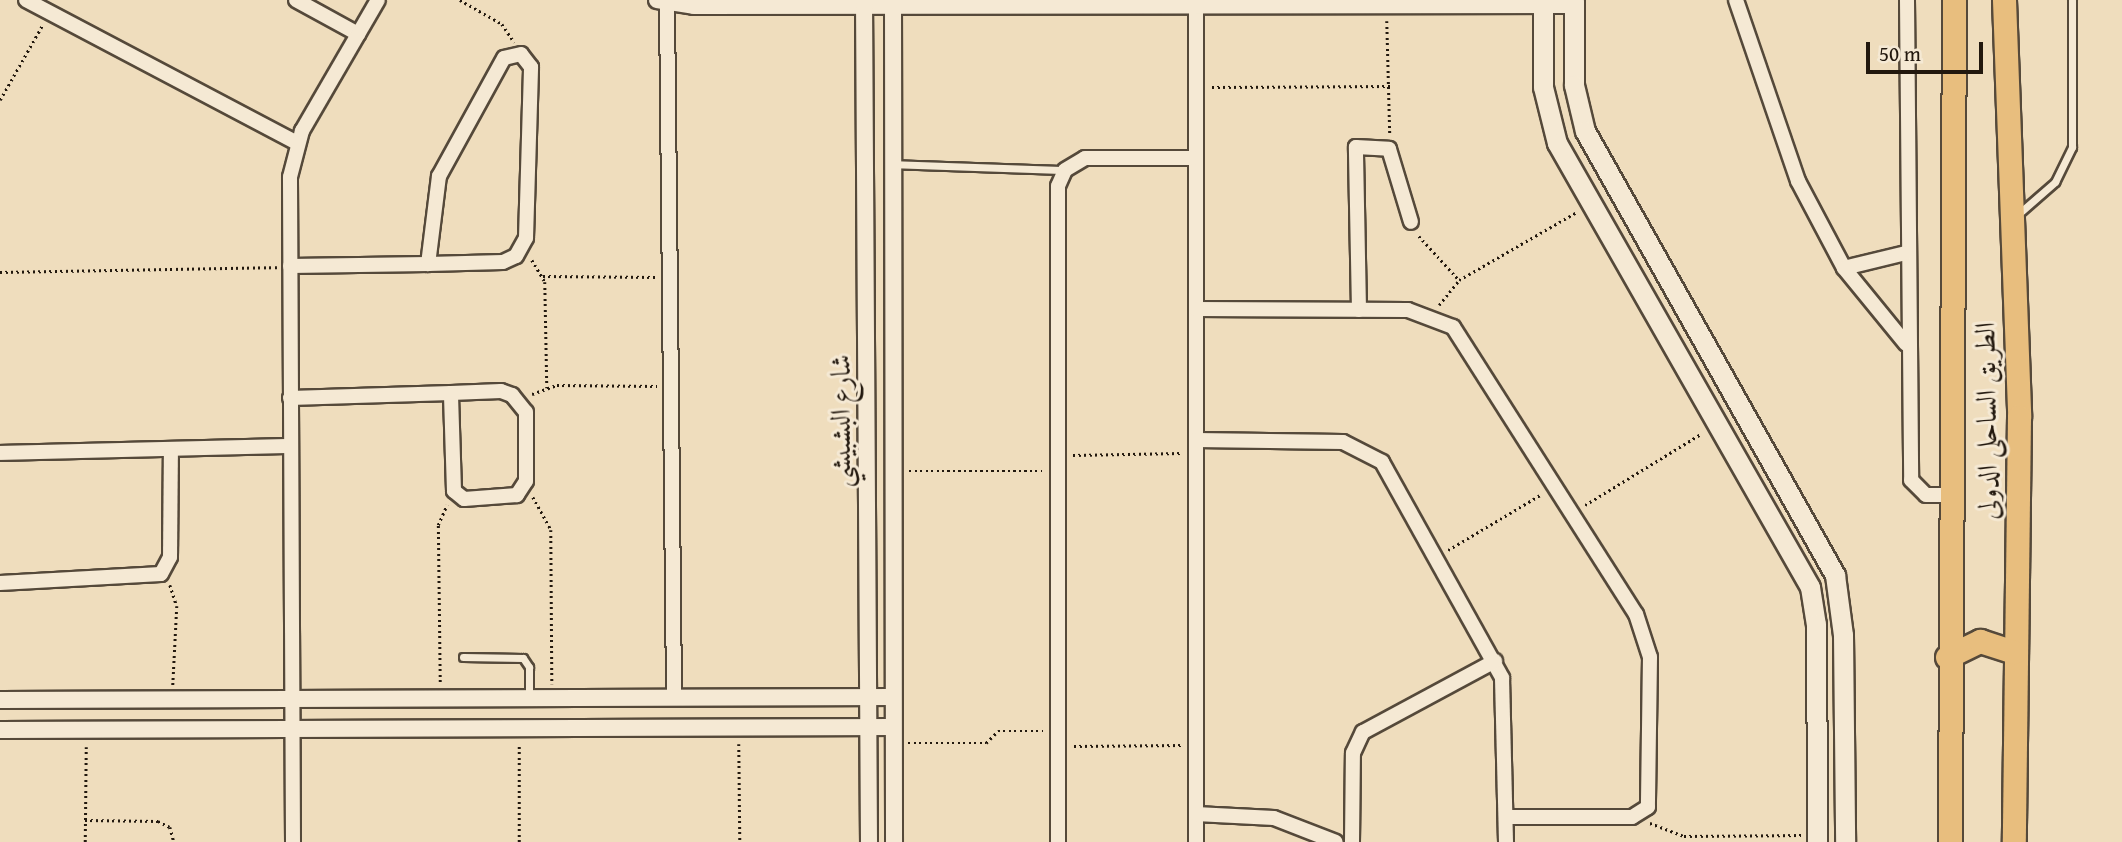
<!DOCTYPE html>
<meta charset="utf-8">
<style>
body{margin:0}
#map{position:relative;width:2122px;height:842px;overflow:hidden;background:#efddbd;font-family:"Gentium Book Plus",Amiri,serif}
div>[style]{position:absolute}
.path>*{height:2.5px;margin-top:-1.25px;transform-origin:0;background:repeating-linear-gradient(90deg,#22180e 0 2px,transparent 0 5.5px)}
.roads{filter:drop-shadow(2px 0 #55493a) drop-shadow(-2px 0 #55493a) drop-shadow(0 2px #55493a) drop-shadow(0 -2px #55493a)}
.service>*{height:7px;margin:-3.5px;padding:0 3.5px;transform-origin:3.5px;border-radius:3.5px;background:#f5e9d4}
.minor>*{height:14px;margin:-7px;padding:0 7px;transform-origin:7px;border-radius:7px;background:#f5e9d4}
.tertiary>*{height:16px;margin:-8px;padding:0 8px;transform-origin:8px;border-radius:8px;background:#f5e9d4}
.secondary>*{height:19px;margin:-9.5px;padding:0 9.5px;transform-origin:9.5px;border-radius:9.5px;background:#f5e9d4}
.trunk>*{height:23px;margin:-11.5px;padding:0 11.5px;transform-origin:11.5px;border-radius:11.5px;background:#e8be7e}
span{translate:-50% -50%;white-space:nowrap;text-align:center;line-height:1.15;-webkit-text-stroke:6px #f5e9d4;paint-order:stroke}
.street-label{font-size:28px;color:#22180e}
.scale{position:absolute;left:1866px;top:42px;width:117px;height:32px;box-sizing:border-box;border:4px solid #22180e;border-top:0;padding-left:9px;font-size:21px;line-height:24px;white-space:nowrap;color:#22180e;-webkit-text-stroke:5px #f5e9d4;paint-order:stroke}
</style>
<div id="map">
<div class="path">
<div style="left:460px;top:0;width:48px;rotate:29.7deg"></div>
<div style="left:502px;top:24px;width:22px;rotate:56deg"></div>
<div style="left:1387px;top:21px;width:112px;rotate:88.5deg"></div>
<div style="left:1212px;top:87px;width:179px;rotate:-0.3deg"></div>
<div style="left:0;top:100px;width:87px;rotate:-60.5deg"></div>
<div style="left:1419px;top:236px;width:59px;rotate:47.7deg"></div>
<div style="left:532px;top:260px;width:26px;rotate:59deg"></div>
<div style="left:545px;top:282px;width:106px;rotate:88.9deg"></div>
<div style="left:0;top:272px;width:277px;rotate:-1deg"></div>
<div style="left:543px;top:276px;width:112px;rotate:0.5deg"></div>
<div style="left:1439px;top:305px;width:32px;rotate:-51deg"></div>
<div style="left:1459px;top:280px;width:136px;rotate:-30deg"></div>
<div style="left:532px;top:394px;width:27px;rotate:-20deg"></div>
<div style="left:557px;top:385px;width:100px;rotate:0.6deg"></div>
<div style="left:1073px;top:455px;width:109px;rotate:-1.1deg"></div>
<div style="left:909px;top:471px;width:133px"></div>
<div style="left:533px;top:497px;width:38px;rotate:61deg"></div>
<div style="left:551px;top:530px;width:154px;rotate:89.6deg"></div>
<div style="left:1585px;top:505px;width:136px;rotate:-31.5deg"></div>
<div style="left:1448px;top:550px;width:109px;rotate:-30.8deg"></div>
<div style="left:170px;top:585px;width:22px;rotate:72deg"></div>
<div style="left:177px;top:606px;width:80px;rotate:92.9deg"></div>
<div style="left:440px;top:682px;width:157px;rotate:-90.7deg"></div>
<div style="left:438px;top:525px;width:22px;rotate:-66deg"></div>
<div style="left:908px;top:743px;width:78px"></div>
<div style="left:986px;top:743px;width:17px;rotate:-45deg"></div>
<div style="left:998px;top:731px;width:45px"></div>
<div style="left:739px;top:744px;width:98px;rotate:89.4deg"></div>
<div style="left:1074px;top:746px;width:109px;rotate:-0.5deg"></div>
<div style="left:85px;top:820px;width:73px;rotate:0.8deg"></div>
<div style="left:158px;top:821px;width:13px;rotate:27deg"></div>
<div style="left:170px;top:827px;width:16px;rotate:75deg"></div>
<div style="left:1650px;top:823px;width:36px;rotate:21deg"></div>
<div style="left:1684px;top:836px;width:117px;rotate:-0.5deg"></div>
<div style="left:85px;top:842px;width:95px;rotate:-89.4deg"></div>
<div style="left:519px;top:842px;width:97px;rotate:-90deg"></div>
</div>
<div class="roads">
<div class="service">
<div style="left:892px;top:164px;width:173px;rotate:2deg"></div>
<div style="left:2016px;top:216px;width:52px;rotate:-41.1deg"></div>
<div style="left:2055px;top:182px;width:39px;rotate:-64deg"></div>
<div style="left:2072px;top:147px;width:147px;rotate:-90deg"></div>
<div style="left:463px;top:657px;width:60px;rotate:1deg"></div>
<div style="left:523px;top:658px;width:11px;rotate:56deg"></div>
<div style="left:529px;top:667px;width:30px;rotate:90deg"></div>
</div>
<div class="minor">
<div style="left:26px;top:0;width:306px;rotate:27.8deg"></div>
<div style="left:296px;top:0;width:71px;rotate:28.7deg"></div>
<div style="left:1196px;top:0;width:842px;rotate:90deg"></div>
<div style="left:1736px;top:0;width:191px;rotate:71.1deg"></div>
<div style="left:1798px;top:181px;width:98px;rotate:62.1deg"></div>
<div style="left:1844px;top:268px;width:98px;rotate:50.8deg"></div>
<div style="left:1907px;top:0;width:480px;rotate:89.5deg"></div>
<div style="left:1911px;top:480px;width:21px;rotate:45deg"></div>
<div style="left:1926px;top:495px;width:22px"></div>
<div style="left:667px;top:3px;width:694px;rotate:89.42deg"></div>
<div style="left:290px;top:266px;width:138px;rotate:-0.8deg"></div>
<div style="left:428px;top:264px;width:75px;rotate:-1.5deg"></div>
<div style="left:503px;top:262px;width:14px;rotate:-25deg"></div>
<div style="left:516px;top:256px;width:21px;rotate:-61deg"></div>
<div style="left:526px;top:238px;width:171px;rotate:-88.3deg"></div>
<div style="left:531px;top:67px;width:16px;rotate:-128deg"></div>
<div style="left:521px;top:54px;width:17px;rotate:167deg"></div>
<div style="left:504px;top:58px;width:135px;rotate:118.8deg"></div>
<div style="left:439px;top:176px;width:89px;rotate:97.1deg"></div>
<div style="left:1844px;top:268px;width:64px;rotate:-13.6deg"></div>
<div style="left:1196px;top:309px;width:212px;rotate:0.3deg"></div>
<div style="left:1408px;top:310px;width:48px;rotate:20.7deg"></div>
<div style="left:1453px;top:327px;width:340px;rotate:57.5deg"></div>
<div style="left:1636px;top:614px;width:45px;rotate:72deg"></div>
<div style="left:1650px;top:657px;width:150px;rotate:90.8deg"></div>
<div style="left:1648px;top:807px;width:19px;rotate:148deg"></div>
<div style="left:1632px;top:817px;width:126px;rotate:180deg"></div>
<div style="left:1359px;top:310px;width:163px;rotate:-91.1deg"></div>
<div style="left:1356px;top:147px;width:33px;rotate:3deg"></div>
<div style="left:1389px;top:149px;width:76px;rotate:73.2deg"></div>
<div style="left:290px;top:398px;width:161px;rotate:-1.8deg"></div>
<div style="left:451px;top:393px;width:50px;rotate:-2.3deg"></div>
<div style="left:501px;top:391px;width:12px;rotate:20deg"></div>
<div style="left:512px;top:395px;width:22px;rotate:51deg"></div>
<div style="left:526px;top:412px;width:69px;rotate:90deg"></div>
<div style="left:526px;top:481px;width:17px;rotate:123deg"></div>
<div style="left:517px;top:495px;width:53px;rotate:175.7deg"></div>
<div style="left:464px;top:499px;width:13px;rotate:-141deg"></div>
<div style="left:454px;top:491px;width:98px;rotate:-91.8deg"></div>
<div style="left:1196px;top:440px;width:147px;rotate:0.8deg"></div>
<div style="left:1343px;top:442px;width:44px;rotate:27.1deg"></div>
<div style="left:1382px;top:462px;width:247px;rotate:60.9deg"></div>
<div style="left:1502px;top:678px;width:164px;rotate:88.6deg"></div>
<div style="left:0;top:453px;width:290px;rotate:-1.4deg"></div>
<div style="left:0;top:583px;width:161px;rotate:-3.2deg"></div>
<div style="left:161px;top:574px;width:19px;rotate:-62deg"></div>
<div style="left:170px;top:557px;width:108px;rotate:-89.5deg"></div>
<div style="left:1196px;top:814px;width:78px;rotate:2.9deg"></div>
<div style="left:1274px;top:818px;width:66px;rotate:21.2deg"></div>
<div style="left:293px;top:842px;width:665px;rotate:-90.26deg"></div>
<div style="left:290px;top:177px;width:48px;rotate:-75.4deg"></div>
<div style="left:302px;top:131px;width:151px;rotate:-59.9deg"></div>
<div style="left:1058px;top:842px;width:656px;rotate:-90deg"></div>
<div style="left:1058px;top:186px;width:17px;rotate:-66deg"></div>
<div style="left:1065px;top:170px;width:23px;rotate:-31deg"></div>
<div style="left:1085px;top:158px;width:110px"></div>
<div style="left:1352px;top:842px;width:89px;rotate:-89.4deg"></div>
<div style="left:1353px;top:753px;width:23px;rotate:-65deg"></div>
<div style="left:1363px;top:732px;width:150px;rotate:-28.3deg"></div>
</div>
<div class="tertiary">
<div style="left:657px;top:0;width:37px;rotate:9deg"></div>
<div style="left:694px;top:6px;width:880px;rotate:-0.07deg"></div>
<div style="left:864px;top:0;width:842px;rotate:89.66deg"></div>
<div style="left:893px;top:0;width:842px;rotate:89.93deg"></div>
<div style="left:0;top:700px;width:893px;rotate:-0.19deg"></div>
<div style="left:0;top:730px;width:893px;rotate:-0.19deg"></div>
</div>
<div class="secondary">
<div style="left:1543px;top:0;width:87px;rotate:90deg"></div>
<div style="left:1543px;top:87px;width:58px;rotate:76deg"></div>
<div style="left:1557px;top:143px;width:511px;rotate:60.32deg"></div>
<div style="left:1810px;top:587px;width:37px;rotate:81deg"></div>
<div style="left:1816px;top:624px;width:218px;rotate:89.7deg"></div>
<div style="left:1574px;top:0;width:85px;rotate:90deg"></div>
<div style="left:1574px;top:85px;width:47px;rotate:76.6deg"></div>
<div style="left:1585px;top:131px;width:510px;rotate:60.62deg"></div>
<div style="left:1835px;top:575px;width:61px;rotate:82.4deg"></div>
<div style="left:1843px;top:635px;width:207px;rotate:89.4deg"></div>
</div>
<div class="trunk">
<div style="left:2004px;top:0;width:417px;rotate:87.9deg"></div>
<div style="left:2019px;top:417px;width:425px;rotate:90.7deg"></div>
<div style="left:1947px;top:657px;width:37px;rotate:-26deg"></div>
<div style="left:1980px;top:641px;width:36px;rotate:18deg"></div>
<div style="left:1950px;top:842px;width:842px;rotate:-89.73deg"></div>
</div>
</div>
<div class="street-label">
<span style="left:840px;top:421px;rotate:-90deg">شارع البشبيشي</span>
<span style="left:1986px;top:421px;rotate:-91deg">الطريق الساحلى الدولى</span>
</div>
<div class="scale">50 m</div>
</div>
